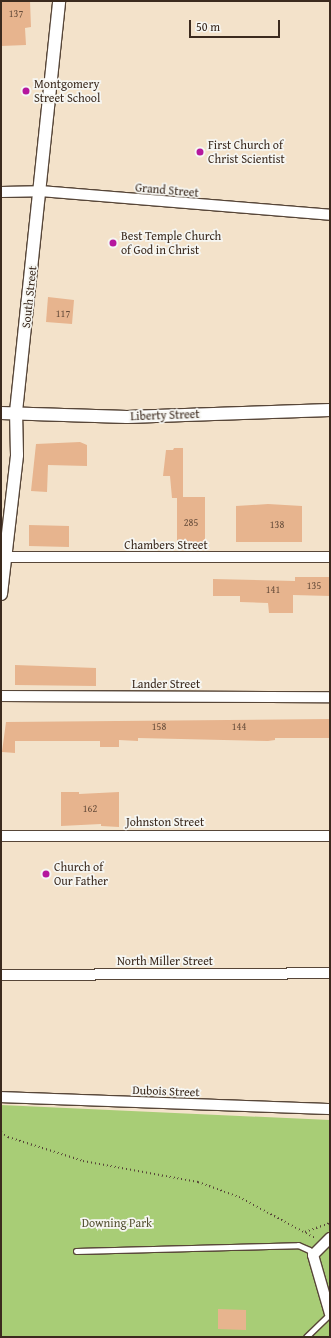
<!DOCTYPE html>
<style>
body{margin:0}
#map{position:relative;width:331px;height:1338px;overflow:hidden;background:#f3e2ca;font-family:"Gentium Book Plus",serif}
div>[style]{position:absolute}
.green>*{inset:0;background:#a8cd76}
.building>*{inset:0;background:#e7b48e}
.path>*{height:2px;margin-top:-1px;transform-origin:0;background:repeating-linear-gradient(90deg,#574638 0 1px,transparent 0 4px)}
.roads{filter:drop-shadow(1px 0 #574638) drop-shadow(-1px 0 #574638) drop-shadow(0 1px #574638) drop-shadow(0 -1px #574638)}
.service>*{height:5px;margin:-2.5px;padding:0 2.5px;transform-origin:2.5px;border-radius:2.5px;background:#fff}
.minor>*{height:10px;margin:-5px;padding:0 5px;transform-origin:5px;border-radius:5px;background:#fff}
.tertiary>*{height:12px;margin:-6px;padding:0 6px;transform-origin:6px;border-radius:6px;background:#fff}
.dots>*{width:11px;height:11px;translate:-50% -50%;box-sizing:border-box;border:2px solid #f6f6f2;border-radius:50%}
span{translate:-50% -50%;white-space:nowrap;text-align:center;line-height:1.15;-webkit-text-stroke:3.5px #f6f6f2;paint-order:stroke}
.number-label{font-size:10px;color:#664c3a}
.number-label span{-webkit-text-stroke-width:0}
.poi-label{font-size:12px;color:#3b2a1e}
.left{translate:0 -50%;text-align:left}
.street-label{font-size:12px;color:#3b2a1e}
.park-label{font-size:12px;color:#565334}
.frame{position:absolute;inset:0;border:2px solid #3b2a1e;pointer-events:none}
.scale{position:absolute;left:189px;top:20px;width:91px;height:18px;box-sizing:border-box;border:2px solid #3b2a1e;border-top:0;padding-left:5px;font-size:12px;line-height:14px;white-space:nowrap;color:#3b2a1e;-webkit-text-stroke:3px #f6f6f2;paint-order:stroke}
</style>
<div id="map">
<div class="green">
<div style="clip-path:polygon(1px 1105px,330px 1120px,330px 1337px,1px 1337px)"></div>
</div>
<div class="building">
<div style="clip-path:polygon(1px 1px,30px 1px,31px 27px,25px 28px,26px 45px,1px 46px)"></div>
<div style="clip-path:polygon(48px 297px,74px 300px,72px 324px,46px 322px)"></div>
<div style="clip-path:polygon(80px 442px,87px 445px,87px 466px,48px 465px,47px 492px,31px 491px,36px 444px)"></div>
<div style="clip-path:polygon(174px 448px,183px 448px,183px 497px,205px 497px,205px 549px,177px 549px,177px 498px,172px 498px,170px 476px,163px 476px,166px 450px,173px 450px)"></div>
<div style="clip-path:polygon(268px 504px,302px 506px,302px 542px,236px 542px,236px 506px)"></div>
<div style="clip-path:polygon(29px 525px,69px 526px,69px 547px,29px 546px)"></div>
<div style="clip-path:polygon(295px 577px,330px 577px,330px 596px,293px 595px,293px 613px,269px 613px,268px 603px,240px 602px,240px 596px,213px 596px,213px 579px,295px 581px)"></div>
<div style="clip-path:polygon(15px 665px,96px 668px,96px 686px,15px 685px)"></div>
<div style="clip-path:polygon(330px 719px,330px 738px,275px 738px,275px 740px,268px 741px,138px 738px,138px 741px,119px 740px,119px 747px,100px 747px,100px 741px,15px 741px,15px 753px,2px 752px,6px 722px)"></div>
<div style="clip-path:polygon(61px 792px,79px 792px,79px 794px,119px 792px,119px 827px,101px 826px,101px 824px,61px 826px)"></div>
<div style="clip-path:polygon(218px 1309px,246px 1310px,246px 1330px,218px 1329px)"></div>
</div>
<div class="path">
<div style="left:1px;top:1132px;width:9px;rotate:36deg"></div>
<div style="left:8px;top:1137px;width:79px;rotate:17.7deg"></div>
<div style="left:83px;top:1161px;width:117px;rotate:10.3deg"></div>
<div style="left:198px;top:1182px;width:44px;rotate:20.1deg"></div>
<div style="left:239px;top:1197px;width:86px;rotate:28.3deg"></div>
<div style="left:305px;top:1232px;width:27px;rotate:-20deg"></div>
</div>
<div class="roads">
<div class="service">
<div style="left:76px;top:1251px;width:222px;rotate:-1.5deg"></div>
<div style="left:298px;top:1245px;width:12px;rotate:24deg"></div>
<div style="left:309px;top:1250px;width:6px;rotate:51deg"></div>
<div style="left:306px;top:1337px;width:33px;rotate:-44deg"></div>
</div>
<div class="minor">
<div style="left:1px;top:192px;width:39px;rotate:-1deg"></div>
<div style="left:40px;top:191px;width:291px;rotate:4.7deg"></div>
<div style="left:1px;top:557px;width:329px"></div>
<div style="left:1px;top:696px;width:329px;rotate:0.2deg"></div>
<div style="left:1px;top:836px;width:329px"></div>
<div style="left:1px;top:975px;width:329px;rotate:-0.3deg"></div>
<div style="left:1px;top:1097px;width:329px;rotate:2.1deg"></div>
<div style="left:330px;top:1238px;width:24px;rotate:135deg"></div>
<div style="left:313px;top:1255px;width:61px;rotate:73.9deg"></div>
</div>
<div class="tertiary">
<div style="left:1px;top:413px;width:126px;rotate:1.8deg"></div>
<div style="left:127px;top:417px;width:203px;rotate:-2deg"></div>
<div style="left:1px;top:594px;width:140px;rotate:-83.4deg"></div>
<div style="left:17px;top:455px;width:43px;rotate:-91.3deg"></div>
<div style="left:16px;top:412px;width:413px;rotate:-84deg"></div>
</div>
</div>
<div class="dots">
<div style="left:26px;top:91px;background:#b5179e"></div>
<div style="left:200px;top:152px;background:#b5179e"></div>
<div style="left:113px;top:243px;background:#b5179e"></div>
<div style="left:46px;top:874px;background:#b5179e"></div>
</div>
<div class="number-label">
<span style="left:16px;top:14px">137</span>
<span style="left:63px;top:314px">117</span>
<span style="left:191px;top:523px">285</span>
<span style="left:277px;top:525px">138</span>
<span style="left:314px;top:586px">135</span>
<span style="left:273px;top:590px">141</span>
<span style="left:159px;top:727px">158</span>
<span style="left:239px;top:727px">144</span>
<span style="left:90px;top:809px">162</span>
</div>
<div class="poi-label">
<span class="left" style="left:34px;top:91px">Montgomery<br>Street School</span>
<span class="left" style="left:208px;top:152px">First Church of<br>Christ Scientist</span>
<span class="left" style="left:121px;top:243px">Best Temple Church<br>of God in Christ</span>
<span class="left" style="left:54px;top:874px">Church of<br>Our Father</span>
</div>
<div class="street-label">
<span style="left:167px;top:190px;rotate:5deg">Grand Street</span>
<span style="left:29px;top:297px;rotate:-84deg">South Street</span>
<span style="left:165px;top:415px;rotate:-2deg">Liberty Street</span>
<span style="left:166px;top:545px">Chambers Street</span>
<span style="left:166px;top:684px">Lander Street</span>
<span style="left:165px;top:822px">Johnston Street</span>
<span style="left:165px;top:961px">North Miller Street</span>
<span style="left:166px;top:1091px;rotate:2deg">Dubois Street</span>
</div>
<div class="park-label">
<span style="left:117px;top:1223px">Downing Park</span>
</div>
<div class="frame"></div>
<div class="scale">50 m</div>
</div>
